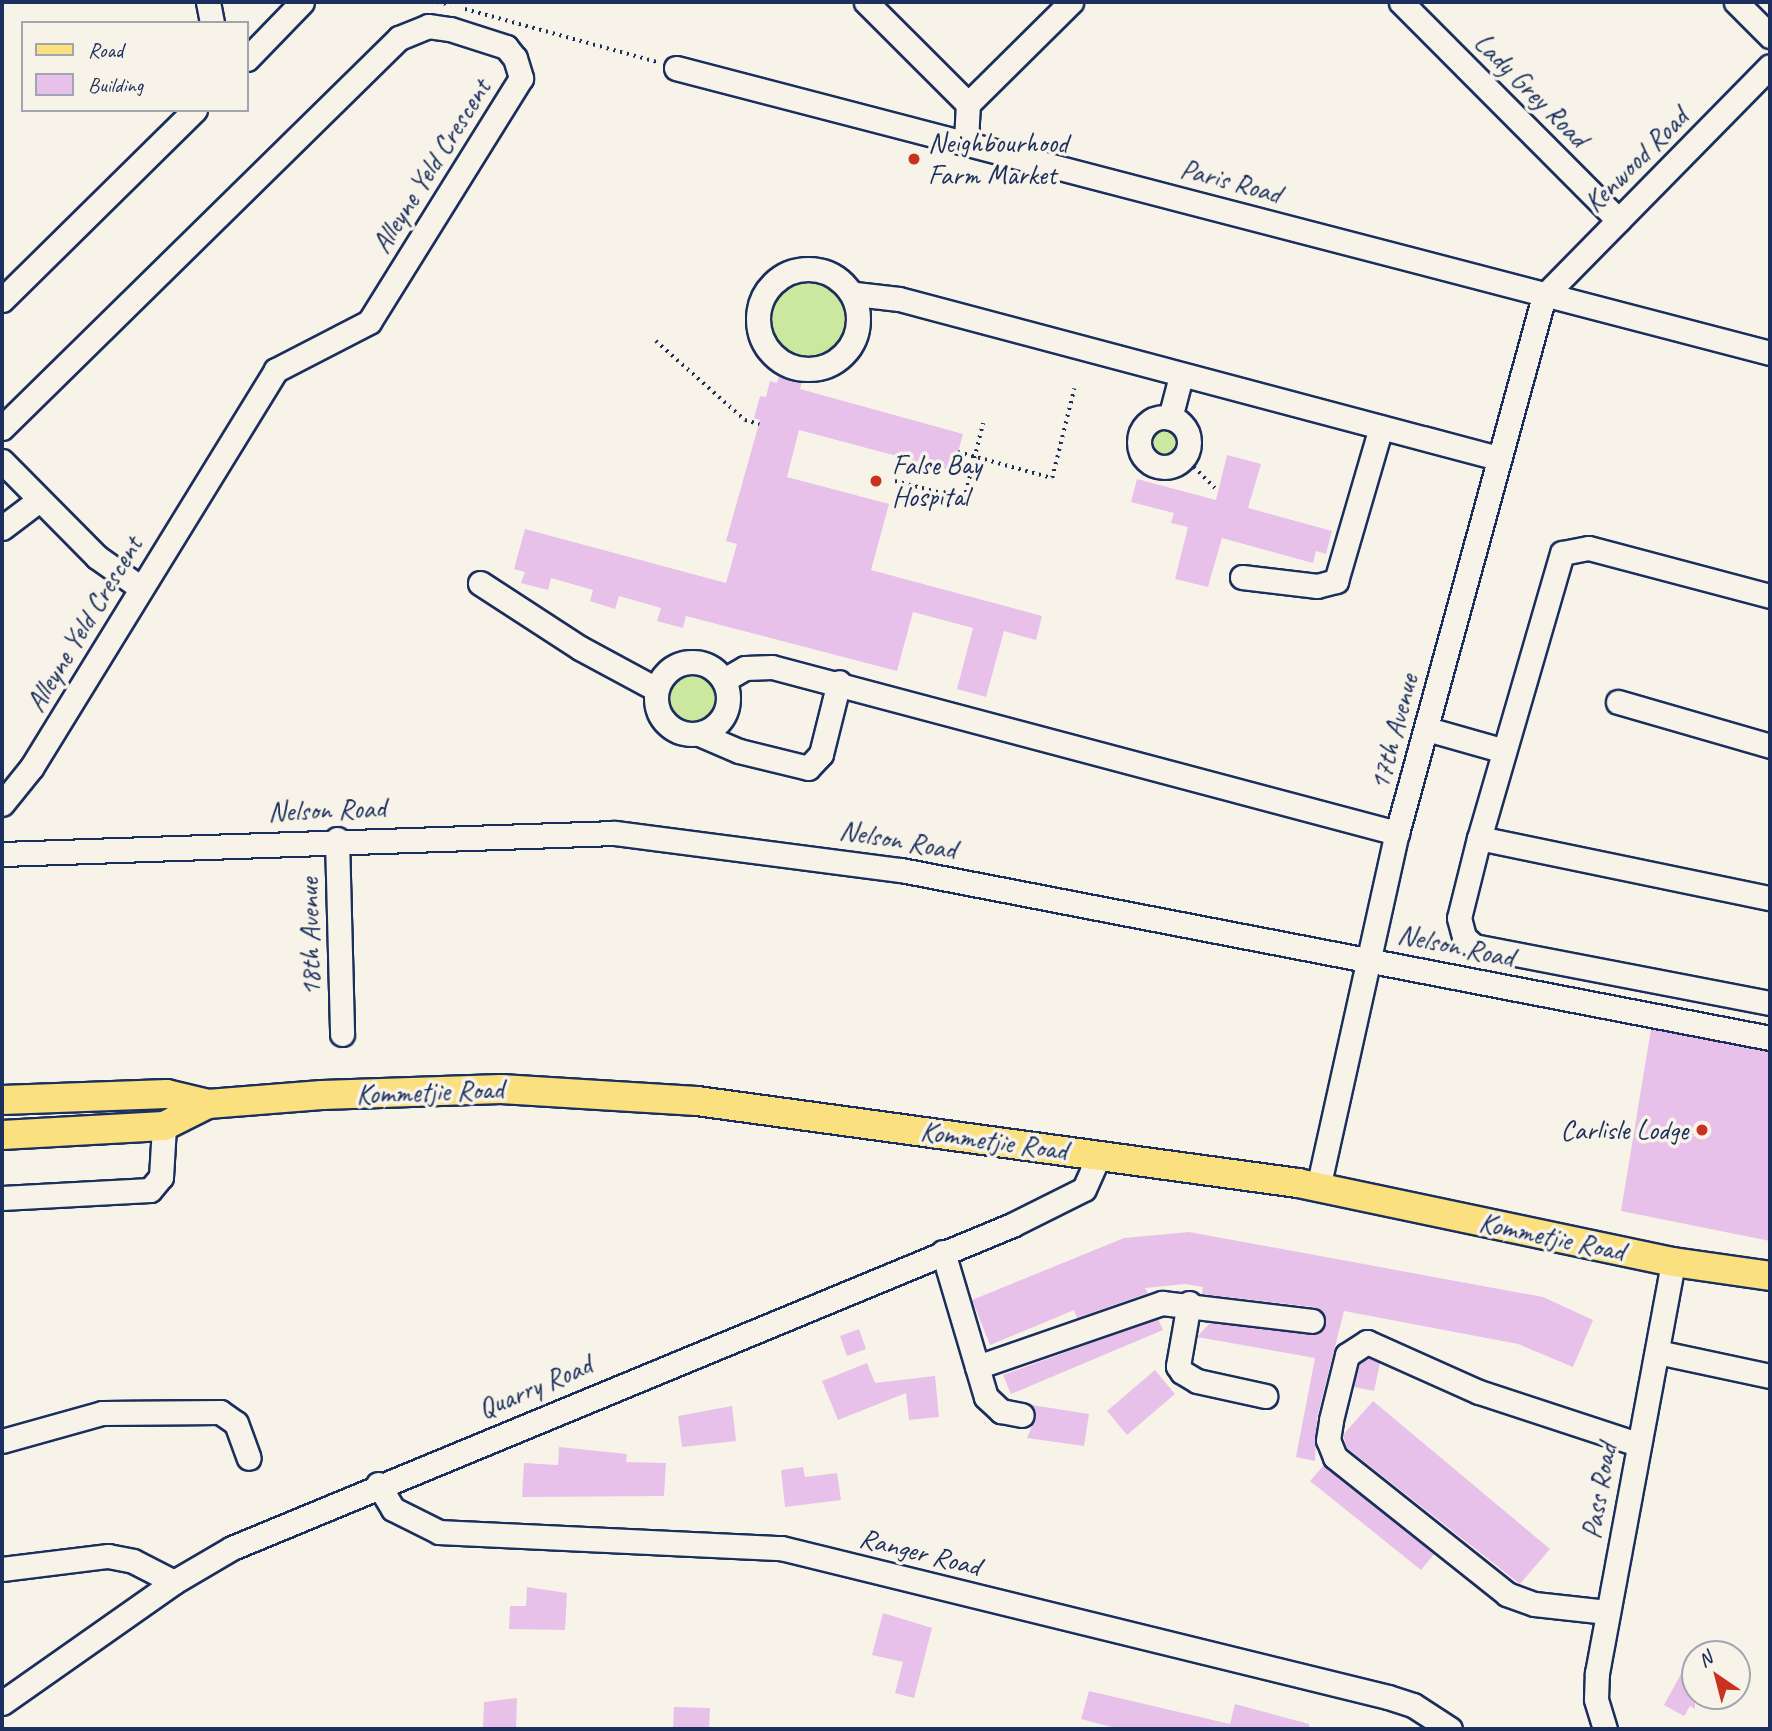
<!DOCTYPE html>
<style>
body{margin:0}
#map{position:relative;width:1772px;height:1731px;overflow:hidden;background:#f7f3e8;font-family:Caveat,sans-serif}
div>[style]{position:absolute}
.green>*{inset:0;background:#cce89e}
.round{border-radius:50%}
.building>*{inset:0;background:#e8c1ea}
.path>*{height:3.5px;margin-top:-1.75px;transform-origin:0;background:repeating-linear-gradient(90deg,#1b2f5e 0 2px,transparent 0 7px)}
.roads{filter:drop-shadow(2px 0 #1b2f5e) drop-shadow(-2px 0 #1b2f5e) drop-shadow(0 2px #1b2f5e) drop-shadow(0 -2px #1b2f5e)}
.minor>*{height:23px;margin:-11.5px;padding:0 11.5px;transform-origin:11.5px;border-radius:11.5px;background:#f7f3e8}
.minor>.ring{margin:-11.5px;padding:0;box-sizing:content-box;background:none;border:23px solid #f7f3e8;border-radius:50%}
.major>*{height:28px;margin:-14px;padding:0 14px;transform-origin:14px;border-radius:14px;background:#fbe080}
.dots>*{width:19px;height:19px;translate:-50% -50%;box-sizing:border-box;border:4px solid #f7f3e8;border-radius:50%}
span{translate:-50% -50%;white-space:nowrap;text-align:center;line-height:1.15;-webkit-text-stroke:7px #f7f3e8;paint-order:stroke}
.street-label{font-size:28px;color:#1b2f5e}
.poi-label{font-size:28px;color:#1b2f5e}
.left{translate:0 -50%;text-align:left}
.right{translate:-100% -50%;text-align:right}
.frame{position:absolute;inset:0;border:4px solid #1b2f5e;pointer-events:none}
.legend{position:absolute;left:21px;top:21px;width:228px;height:91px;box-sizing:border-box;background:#f7f3e8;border:2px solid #9fa5b1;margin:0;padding:9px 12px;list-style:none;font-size:21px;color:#1b2f5e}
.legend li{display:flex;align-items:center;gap:14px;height:35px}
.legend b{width:35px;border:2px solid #9fa5b1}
.north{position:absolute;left:1681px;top:1640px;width:70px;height:70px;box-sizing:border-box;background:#f7f3e8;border:2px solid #9fa5b1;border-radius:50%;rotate:325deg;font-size:19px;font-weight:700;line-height:28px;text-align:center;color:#1b2f5e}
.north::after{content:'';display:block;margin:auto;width:24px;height:32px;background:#c8321e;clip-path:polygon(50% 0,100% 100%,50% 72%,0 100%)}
</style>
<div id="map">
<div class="green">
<div class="round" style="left:758px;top:269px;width:100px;height:100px"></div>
<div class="round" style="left:1139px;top:417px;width:50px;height:50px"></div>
<div class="round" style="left:656px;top:662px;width:72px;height:72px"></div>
</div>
<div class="building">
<div style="clip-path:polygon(785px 355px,808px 360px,800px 389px,963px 434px,953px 471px,799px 430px,787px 477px,889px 504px,871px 570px,1042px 616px,1036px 640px,1004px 631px,986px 697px,957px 689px,973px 628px,913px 612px,897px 671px,686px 616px,683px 628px,657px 621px,661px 608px,619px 596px,615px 609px,590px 601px,593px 590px,551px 578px,548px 590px,521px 583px,525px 572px,514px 569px,525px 529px,726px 583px,737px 544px,726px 541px,760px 420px,754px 418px,760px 396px,766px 397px,770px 381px,777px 383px)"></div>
<div style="clip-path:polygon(1227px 455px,1261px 464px,1248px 508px,1332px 531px,1326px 554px,1316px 551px,1313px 563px,1222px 538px,1208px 587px,1175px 579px,1188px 527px,1171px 523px,1174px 513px,1131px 502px,1137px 479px,1216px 500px)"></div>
<div style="clip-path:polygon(1651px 1029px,1770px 1052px,1770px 1241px,1621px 1211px)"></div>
<div style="clip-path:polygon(1189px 1232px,1543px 1297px,1593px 1320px,1573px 1367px,1518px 1344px,1344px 1311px,1317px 1418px,1315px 1461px,1296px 1457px,1315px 1358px,1197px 1337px,1210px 1323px,1317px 1334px,1326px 1322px,1314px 1307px,1202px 1294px,1203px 1287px,1185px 1284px,1145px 1288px,1148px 1293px,1077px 1318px,1074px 1310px,990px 1345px,972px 1300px,1124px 1238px)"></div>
<div style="clip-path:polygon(1158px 1319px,1163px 1330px,1011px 1394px,1003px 1375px)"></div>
<div style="clip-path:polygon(859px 1329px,866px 1349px,847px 1356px,840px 1336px)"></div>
<div style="clip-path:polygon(1368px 1358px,1380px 1363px,1374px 1391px,1354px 1387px,1359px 1364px)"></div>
<div style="clip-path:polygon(867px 1363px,875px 1383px,935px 1376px,939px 1417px,909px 1420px,906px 1393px,838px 1420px,822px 1381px)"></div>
<div style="clip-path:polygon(1155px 1370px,1175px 1394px,1127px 1435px,1107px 1411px)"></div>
<div style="clip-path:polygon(1373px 1401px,1550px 1549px,1520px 1584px,1347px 1448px,1343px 1435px)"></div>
<div style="clip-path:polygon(1032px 1405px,1089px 1414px,1084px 1446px,1027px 1438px,1036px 1417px)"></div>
<div style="clip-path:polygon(732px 1406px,736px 1441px,682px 1447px,678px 1416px)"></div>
<div style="clip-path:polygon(559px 1447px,627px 1454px,626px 1462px,666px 1463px,664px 1496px,522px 1497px,524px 1463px,558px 1465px)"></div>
<div style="clip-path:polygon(1324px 1465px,1434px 1554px,1421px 1570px,1310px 1481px)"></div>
<div style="clip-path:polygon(803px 1467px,805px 1477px,837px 1473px,841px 1500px,785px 1507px,781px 1470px)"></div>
<div style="clip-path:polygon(527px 1587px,567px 1593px,565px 1630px,509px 1629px,510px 1606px,526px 1606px)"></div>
<div style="clip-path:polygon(883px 1613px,932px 1628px,914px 1698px,895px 1693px,903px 1662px,872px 1655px)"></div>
<div style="clip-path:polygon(1695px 1648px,1695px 1709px,1690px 1706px,1684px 1716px,1664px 1705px)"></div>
<div style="clip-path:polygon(1089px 1691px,1230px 1724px,1235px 1704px,1309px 1724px,1309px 1729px,1119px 1729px,1081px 1719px)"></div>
<div style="clip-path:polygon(517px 1698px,516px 1729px,483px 1729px,484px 1702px)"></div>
<div style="clip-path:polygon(674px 1707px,710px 1708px,709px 1729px,673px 1729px)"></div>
</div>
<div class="path">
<div style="left:437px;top:2px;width:14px;rotate:12deg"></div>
<div style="left:465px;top:9px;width:199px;rotate:15.4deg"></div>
<div style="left:656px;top:341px;width:119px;rotate:41.6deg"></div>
<div style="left:745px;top:420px;width:15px;rotate:16deg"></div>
<div style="left:958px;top:452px;width:98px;rotate:15.5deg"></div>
<div style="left:1052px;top:478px;width:92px;rotate:-76.1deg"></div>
<div style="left:1184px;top:457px;width:48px;rotate:45deg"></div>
<div style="left:895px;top:481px;width:71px;rotate:14.6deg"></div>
<div style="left:964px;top:499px;width:78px;rotate:-76deg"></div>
</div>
<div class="roads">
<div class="minor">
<div style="left:208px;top:2px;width:21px;rotate:79deg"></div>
<div style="left:866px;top:2px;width:144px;rotate:45deg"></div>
<div style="left:1401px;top:2px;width:308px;rotate:45.1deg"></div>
<div style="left:1736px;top:2px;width:48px;rotate:45deg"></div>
<div style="left:247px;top:59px;width:79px;rotate:-46deg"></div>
<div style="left:676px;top:68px;width:1131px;rotate:14.6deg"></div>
<div style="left:966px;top:141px;width:37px;rotate:-87deg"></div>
<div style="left:968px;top:104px;width:145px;rotate:-44.7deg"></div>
<div class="ring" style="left:758px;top:269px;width:77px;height:77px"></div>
<div style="left:855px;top:294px;width:44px;rotate:6.5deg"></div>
<div style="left:899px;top:299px;width:620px;rotate:14.87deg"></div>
<div style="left:2px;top:300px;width:271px;rotate:-44.6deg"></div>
<div class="ring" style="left:1139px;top:417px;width:27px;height:27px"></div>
<div style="left:1170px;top:418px;width:43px;rotate:-75.3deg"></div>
<div style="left:2px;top:428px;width:557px;rotate:-44.49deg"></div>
<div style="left:399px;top:38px;width:31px;rotate:-22deg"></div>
<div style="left:428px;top:26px;width:22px;rotate:8deg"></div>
<div style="left:450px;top:29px;width:59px;rotate:17.8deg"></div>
<div style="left:506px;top:47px;width:14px;rotate:51deg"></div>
<div style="left:515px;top:58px;width:21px;rotate:73deg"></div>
<div style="left:521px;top:78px;width:287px;rotate:121.9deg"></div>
<div style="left:369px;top:322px;width:105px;rotate:152.7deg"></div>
<div style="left:276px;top:370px;width:467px;rotate:121.6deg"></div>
<div style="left:31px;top:768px;width:46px;rotate:128.9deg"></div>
<div style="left:2px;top:461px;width:135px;rotate:45.3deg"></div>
<div style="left:97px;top:557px;width:54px;rotate:35.2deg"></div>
<div style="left:2px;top:528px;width:46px;rotate:-37.1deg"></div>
<div style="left:1242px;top:577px;width:76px;rotate:6.8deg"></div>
<div style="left:1317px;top:586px;width:20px;rotate:-15deg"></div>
<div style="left:1336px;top:581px;width:160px;rotate:-73.7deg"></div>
<div style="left:480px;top:583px;width:119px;rotate:33deg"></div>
<div style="left:580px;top:648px;width:86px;rotate:28.3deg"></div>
<div style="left:1770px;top:596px;width:188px;rotate:-165.2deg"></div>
<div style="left:1588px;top:548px;width:26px;rotate:169deg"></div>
<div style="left:1562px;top:553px;width:297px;rotate:106.2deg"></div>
<div style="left:1479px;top:838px;width:297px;rotate:11.7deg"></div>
<div class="ring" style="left:656px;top:662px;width:49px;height:49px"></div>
<div style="left:724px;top:680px;width:24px;rotate:-30deg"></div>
<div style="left:745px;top:668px;width:27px;rotate:-2deg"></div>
<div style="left:772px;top:667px;width:647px;rotate:14.87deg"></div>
<div style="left:1618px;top:702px;width:158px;rotate:16.1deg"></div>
<div style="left:1427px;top:729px;width:77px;rotate:15.8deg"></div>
<div style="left:699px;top:734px;width:43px;rotate:23deg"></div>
<div style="left:739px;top:751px;width:71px;rotate:13.8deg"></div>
<div style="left:808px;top:768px;width:19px;rotate:-47deg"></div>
<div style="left:821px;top:754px;width:74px;rotate:-76deg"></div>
<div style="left:1479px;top:838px;width:82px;rotate:104deg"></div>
<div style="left:1459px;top:918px;width:20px;rotate:75deg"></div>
<div style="left:1464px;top:937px;width:13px;rotate:42deg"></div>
<div style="left:1474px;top:946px;width:301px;rotate:10.9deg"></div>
<div style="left:337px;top:839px;width:195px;rotate:88.5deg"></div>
<div style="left:2px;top:854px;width:613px;rotate:-1.96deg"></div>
<div style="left:615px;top:833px;width:288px;rotate:7.4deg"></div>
<div style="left:901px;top:870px;width:885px;rotate:10.94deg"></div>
<div style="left:1318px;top:1188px;width:364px;rotate:-77.5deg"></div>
<div style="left:1397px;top:833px;width:557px;rotate:-74.69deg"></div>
<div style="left:1544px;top:296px;width:322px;rotate:-45.5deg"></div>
<div style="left:2px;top:1198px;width:148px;rotate:-3.1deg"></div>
<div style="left:150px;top:1190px;width:17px;rotate:-50deg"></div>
<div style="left:161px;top:1177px;width:51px;rotate:-86.6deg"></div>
<div style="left:943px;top:1252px;width:151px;rotate:73.5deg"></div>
<div style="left:986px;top:1397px;width:21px;rotate:43deg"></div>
<div style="left:1001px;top:1411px;width:21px;rotate:11deg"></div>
<div style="left:1189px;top:1303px;width:64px;rotate:99.9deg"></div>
<div style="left:1178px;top:1366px;width:7px;rotate:56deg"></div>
<div style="left:1182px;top:1372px;width:17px;rotate:31deg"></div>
<div style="left:1197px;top:1381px;width:70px;rotate:12.4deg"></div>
<div style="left:1657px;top:1352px;width:116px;rotate:12deg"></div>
<div style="left:977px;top:1367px;width:196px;rotate:-19.1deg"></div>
<div style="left:1162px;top:1303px;width:151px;rotate:6.8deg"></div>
<div style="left:2px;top:1441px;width:104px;rotate:-15.6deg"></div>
<div style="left:102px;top:1413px;width:118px;rotate:-0.5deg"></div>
<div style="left:220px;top:1412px;width:19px;rotate:35deg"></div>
<div style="left:236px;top:1423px;width:37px;rotate:70deg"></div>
<div style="left:378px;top:1484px;width:29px;rotate:59deg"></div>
<div style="left:393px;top:1509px;width:51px;rotate:26.6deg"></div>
<div style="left:439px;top:1532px;width:342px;rotate:2.7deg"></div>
<div style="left:781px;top:1548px;width:625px;rotate:13.79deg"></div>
<div style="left:1388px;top:1697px;width:26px;rotate:18deg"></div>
<div style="left:1413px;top:1705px;width:44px;rotate:33deg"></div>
<div style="left:2px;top:1569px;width:107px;rotate:-7deg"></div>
<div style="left:108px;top:1556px;width:25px;rotate:11deg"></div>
<div style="left:133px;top:1561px;width:46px;rotate:27.1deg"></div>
<div style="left:1607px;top:1612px;width:73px;rotate:-173.7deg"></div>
<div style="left:1534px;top:1604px;width:29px;rotate:-160deg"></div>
<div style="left:1507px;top:1594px;width:220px;rotate:-141.5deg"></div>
<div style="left:1335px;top:1457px;width:18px;rotate:-112deg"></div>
<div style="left:1328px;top:1440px;width:20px;rotate:-81deg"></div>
<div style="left:1331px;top:1420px;width:67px;rotate:-76.2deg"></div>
<div style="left:1347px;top:1355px;width:24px;rotate:-33deg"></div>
<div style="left:1367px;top:1342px;width:123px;rotate:24.1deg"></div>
<div style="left:1479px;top:1392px;width:166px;rotate:18.2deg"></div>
<div style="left:2px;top:1703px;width:210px;rotate:-35.1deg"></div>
<div style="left:174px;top:1582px;width:67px;rotate:-30.4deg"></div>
<div style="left:232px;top:1548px;width:844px;rotate:-22.49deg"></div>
<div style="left:1012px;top:1225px;width:80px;rotate:-26.6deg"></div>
<div style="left:1084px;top:1189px;width:37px;rotate:-66deg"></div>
<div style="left:1605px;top:1729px;width:31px;rotate:-107deg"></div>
<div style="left:1596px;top:1699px;width:26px;rotate:-88deg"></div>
<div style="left:1597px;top:1673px;width:418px;rotate:-79.5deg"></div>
</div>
<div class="major">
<div style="left:2px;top:1100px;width:165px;rotate:-2.1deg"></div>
<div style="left:167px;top:1094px;width:42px;rotate:13.7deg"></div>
<div style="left:2px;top:1135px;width:162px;rotate:-3.2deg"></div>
<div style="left:164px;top:1126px;width:49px;rotate:-26.6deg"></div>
<div style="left:208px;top:1104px;width:114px;rotate:-4.5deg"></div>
<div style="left:322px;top:1095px;width:179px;rotate:-1.9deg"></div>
<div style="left:501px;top:1089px;width:196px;rotate:3.5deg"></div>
<div style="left:697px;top:1101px;width:607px;rotate:7.77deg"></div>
<div style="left:1298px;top:1183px;width:383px;rotate:11.9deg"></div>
<div style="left:1673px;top:1262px;width:98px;rotate:8.2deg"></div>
</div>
</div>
<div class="dots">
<div style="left:914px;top:159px;background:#c8321e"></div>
<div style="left:876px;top:481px;background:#c8321e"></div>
<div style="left:1702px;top:1130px;background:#c8321e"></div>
</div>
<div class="street-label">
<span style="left:1531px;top:90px;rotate:45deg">Lady Grey Road</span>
<span style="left:1636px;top:160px;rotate:-45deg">Kenwood Road</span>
<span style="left:431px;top:166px;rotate:-58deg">Alleyne Yeld Crescent</span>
<span style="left:1231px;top:181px;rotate:15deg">Paris Road</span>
<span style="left:84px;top:624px;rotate:-59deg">Alleyne Yeld Crescent</span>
<span style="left:1394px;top:732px;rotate:-75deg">17th Avenue</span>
<span style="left:327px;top:810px;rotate:-2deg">Nelson Road</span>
<span style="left:898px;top:840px;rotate:10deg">Nelson Road</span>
<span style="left:310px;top:937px;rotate:-91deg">18th Avenue</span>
<span style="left:1456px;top:946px;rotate:12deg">Nelson Road</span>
<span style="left:430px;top:1092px;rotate:-2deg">Kommetjie Road</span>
<span style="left:994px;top:1141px;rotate:8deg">Kommetjie Road</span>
<span style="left:1552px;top:1237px;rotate:12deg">Kommetjie Road</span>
<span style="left:535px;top:1387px;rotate:-23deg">Quarry Road</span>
<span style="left:1599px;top:1491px;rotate:-80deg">Pass Road</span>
<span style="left:920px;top:1552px;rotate:14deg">Ranger Road</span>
</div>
<div class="poi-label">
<span class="left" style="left:928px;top:159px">Neighbourhood<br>Farm Market</span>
<span class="left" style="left:892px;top:481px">False Bay<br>Hospital</span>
<span class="right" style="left:1688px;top:1130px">Carlisle Lodge</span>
</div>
<div class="frame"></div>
<ul class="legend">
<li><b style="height:9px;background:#fbe080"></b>Road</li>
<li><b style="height:19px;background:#e8c1ea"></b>Building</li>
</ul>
<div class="north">N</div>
</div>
